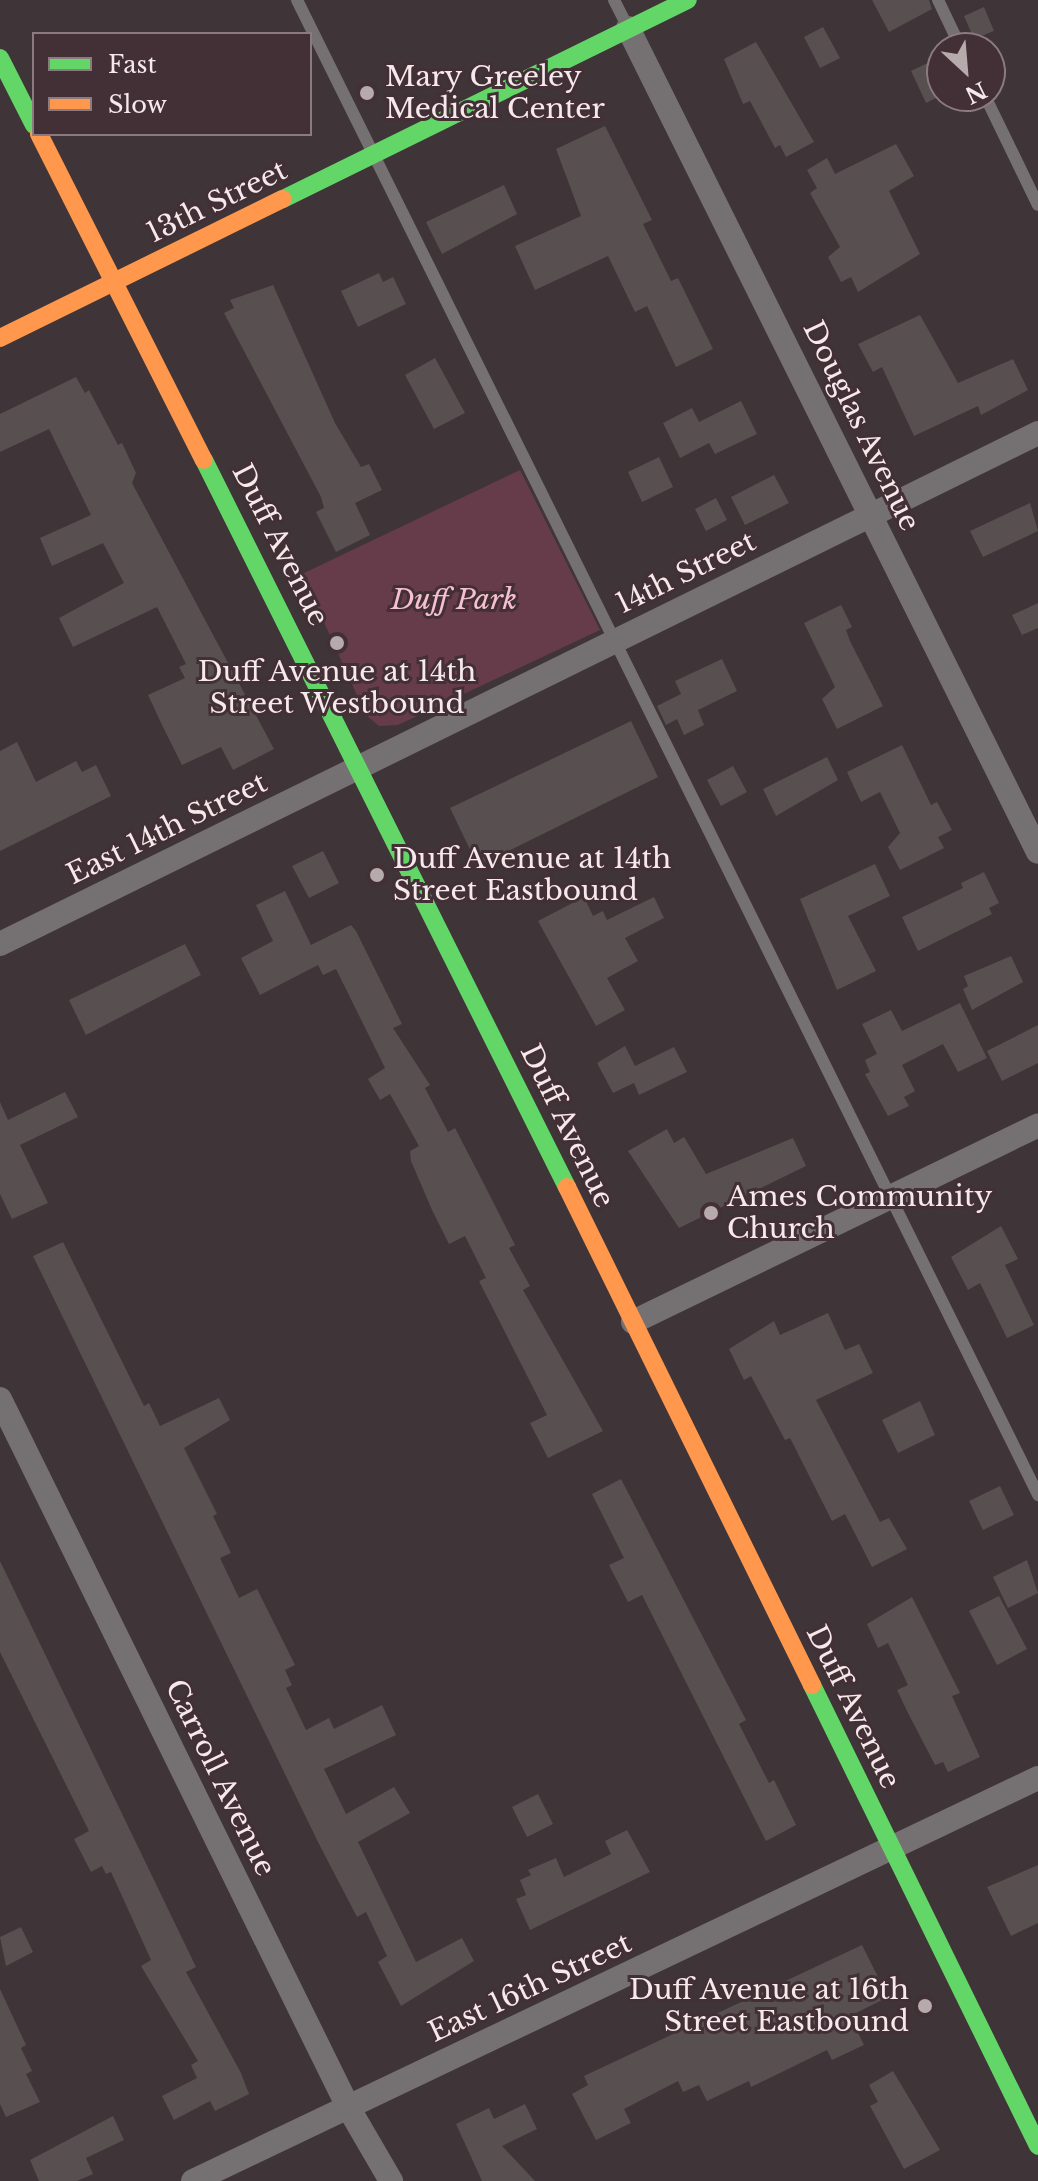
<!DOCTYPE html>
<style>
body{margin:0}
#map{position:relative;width:1038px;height:2181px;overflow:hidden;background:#3f3437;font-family:"Libre Baskerville",serif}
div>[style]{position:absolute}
.green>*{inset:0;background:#663c4a}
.building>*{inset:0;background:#584f51}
.lane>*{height:12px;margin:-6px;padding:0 6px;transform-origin:6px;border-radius:6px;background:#757072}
.street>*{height:24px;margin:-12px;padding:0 12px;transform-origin:12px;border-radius:12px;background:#757072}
.fast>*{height:18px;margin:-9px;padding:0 9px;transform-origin:9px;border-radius:9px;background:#63d668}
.slow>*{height:18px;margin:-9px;padding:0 9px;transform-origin:9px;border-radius:9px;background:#ff974d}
.dots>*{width:22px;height:22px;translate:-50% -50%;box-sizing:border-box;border:4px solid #433036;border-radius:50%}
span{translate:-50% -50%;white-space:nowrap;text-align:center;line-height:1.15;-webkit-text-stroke:6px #433036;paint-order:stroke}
.poi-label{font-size:28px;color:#f6e9ec}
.left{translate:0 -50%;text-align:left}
.right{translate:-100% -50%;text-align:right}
.street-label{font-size:28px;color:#f6e9ec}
.park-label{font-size:28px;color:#f7c0d1;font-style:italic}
.legend{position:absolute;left:32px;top:32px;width:280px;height:104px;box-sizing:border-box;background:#433036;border:2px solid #8b7a7f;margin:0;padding:10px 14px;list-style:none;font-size:24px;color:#f6e9ec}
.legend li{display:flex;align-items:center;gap:16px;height:40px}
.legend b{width:40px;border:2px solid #8b7a7f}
.north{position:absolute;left:926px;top:32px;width:80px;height:80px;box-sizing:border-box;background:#433036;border:2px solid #8b7a7f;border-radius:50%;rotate:154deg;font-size:22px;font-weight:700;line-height:32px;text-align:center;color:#f6e9ec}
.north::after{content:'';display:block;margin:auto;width:28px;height:36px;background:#b6aaad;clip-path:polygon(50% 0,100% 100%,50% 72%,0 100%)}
</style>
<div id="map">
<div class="green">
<div style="clip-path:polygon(520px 470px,600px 630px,398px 725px,379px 726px,366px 715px,302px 574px)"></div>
</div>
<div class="building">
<div style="clip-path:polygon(872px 0,929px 0,932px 9px,889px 32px)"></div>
<div style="clip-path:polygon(984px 7px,994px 31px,974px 39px,964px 16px)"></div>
<div style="clip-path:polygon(823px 27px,840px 58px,820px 68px,804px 37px)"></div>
<div style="clip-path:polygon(756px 42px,814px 142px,786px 157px,780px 145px,775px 148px,750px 101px,743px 104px,724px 59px)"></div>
<div style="clip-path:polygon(942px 56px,942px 95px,926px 103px,911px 71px)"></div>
<div style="clip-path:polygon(605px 126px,652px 220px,643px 224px,671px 281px,678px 278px,713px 349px,676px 367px,647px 306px,635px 312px,608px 256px,535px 290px,515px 246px,581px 216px,556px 149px)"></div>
<div style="clip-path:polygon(896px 144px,914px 176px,889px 191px,920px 254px,858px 292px,851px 277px,841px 282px,828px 257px,840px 247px,810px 193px,817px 188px,807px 170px,827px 158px,835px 174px)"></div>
<div style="clip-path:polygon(504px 185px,517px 214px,442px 254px,426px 222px)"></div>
<div style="clip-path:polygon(379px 273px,383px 282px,393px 277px,406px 304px,358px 327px,341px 291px)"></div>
<div style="clip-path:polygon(273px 285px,335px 423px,361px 467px,369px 464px,382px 490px,355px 503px,370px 535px,336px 552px,316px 512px,324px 508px,321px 497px,224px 313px,234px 308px,230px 300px)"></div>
<div style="clip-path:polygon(920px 315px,958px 383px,1013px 359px,1028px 390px,981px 415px,978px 406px,914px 436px,882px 367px,873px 372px,858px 344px)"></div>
<div style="clip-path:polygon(435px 358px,465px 413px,434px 429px,405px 375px)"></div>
<div style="clip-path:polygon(76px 377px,85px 393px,89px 390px,118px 445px,122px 443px,136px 473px,132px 483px,274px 749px,233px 770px,221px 747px,182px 765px,163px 727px,148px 695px,185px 678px,179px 667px,186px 664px,157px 607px,73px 647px,59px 618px,124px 583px,103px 543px,52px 566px,40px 538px,91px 515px,49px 429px,0 452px,0 414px)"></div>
<div style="clip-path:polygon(741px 401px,757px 434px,715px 454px,709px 443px,680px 458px,663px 423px,692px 408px,699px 422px)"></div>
<div style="clip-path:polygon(659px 457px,673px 487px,642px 502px,628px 472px)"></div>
<div style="clip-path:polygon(774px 475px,789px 503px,745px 525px,731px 497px)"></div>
<div style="clip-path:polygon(716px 498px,727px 520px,706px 531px,695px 509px)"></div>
<div style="clip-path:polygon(1030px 503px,1038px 531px,983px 557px,970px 531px)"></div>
<div style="clip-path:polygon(1038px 603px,1038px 628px,1022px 635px,1012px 615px)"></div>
<div style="clip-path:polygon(841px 605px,852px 627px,846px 630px,850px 641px,883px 706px,837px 729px,822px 699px,835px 687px,804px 623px)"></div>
<div style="clip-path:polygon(722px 659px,737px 691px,698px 710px,704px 725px,684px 735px,677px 719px,666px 725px,657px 706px,681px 694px,675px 681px)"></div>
<div style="clip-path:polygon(631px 721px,658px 777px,478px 866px,450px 808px)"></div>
<div style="clip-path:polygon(17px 742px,36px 782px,76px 761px,82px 772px,96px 765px,111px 796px,0 851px,0 751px)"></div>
<div style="clip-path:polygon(902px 745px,931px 805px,937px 802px,952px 830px,938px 837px,944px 848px,900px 870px,888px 847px,900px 833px,880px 792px,861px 802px,847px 772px)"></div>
<div style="clip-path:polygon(827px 757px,838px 780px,776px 816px,763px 789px)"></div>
<div style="clip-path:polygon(733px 766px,747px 792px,721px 806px,707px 780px)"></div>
<div style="clip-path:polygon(323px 851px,339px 883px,309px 898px,292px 866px)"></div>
<div style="clip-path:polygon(875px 864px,890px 896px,848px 916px,876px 971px,837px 990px,800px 899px)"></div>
<div style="clip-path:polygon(984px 872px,999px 903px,989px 908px,992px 914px,918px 951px,902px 917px,963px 888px,961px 883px)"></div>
<div style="clip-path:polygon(285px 891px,311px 945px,351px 925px,356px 931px,402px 1024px,393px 1028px,430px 1085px,425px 1088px,448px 1132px,455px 1128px,484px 1184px,515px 1245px,509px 1248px,530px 1286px,523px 1290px,603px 1431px,548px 1458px,530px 1423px,547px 1415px,479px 1281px,486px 1278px,465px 1236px,449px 1244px,432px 1210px,411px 1161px,410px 1151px,419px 1146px,390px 1094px,380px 1100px,368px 1079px,385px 1068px,336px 969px,323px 975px,318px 965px,260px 995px,241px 958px,273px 941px,256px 905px)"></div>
<div style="clip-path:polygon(584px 897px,593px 916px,603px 911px,607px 920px,654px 897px,664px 918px,625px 938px,638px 961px,607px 978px,625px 1010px,596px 1026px,538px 921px)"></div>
<div style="clip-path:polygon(185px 944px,201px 975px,86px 1035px,69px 1000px)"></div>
<div style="clip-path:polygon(1011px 956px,1023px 982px,972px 1010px,963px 989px,968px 986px,964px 976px)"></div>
<div style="clip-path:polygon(960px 1003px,987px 1058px,958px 1072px,943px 1044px,902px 1065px,915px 1091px,904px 1097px,909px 1106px,888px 1116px,865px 1074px,870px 1072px,865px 1060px,877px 1054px,862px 1024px,891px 1010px,902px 1031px)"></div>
<div style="clip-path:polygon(1038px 1025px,1038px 1063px,1002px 1081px,987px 1051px)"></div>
<div style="clip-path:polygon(625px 1046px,635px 1066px,674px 1047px,687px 1072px,639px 1095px,634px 1083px,613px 1093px,597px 1063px)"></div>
<div style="clip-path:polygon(65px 1092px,78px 1117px,20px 1145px,48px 1203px,12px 1219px,0 1194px,0 1102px,8px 1120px)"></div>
<div style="clip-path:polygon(667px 1129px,674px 1143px,684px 1137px,706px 1174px,793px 1138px,806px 1166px,679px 1228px,628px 1151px)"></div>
<div style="clip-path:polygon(1001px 1226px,1018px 1259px,1005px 1265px,1034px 1325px,1007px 1338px,980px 1283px,968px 1290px,951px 1257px)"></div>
<div style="clip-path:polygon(63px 1242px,144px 1406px,149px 1403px,160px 1426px,219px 1398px,230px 1420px,184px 1448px,217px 1514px,213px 1516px,231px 1553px,220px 1558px,239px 1598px,257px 1589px,295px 1665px,285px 1670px,292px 1685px,286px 1688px,306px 1730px,329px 1718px,334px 1729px,382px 1705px,396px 1735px,324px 1769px,346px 1814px,394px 1787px,410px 1813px,358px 1842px,416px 1962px,462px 1938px,474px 1961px,401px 2006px,378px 1962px,387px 1956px,366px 1912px,357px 1917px,319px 1844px,33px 1256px)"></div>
<div style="clip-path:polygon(828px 1313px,845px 1350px,859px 1344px,873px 1373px,816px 1400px,880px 1522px,889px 1518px,907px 1549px,872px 1567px,845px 1514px,832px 1521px,790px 1438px,785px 1440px,751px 1376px,744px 1380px,729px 1349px,774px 1321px,780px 1335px)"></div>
<div style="clip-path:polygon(920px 1401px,935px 1435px,898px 1453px,882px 1420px)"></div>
<div style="clip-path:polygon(621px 1479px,746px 1720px,739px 1724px,769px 1783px,774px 1780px,796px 1825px,766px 1841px,642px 1595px,628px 1602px,609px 1565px,624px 1558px,592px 1494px)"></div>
<div style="clip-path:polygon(1000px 1486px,1014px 1515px,983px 1530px,969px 1501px)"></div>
<div style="clip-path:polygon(1027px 1560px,1038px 1593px,1008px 1608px,993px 1577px)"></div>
<div style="clip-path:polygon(0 1561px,196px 1967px,186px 1972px,241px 2073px,249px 2094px,215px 2111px,210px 2101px,174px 2120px,162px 2096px,197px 2078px,191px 2065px,198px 2061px,141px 1966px,151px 1960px,111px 1872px,106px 1874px,102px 1866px,91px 1872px,74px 1839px,89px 1831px,0 1652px)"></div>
<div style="clip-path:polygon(999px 1596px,1027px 1649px,997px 1665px,969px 1611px)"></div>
<div style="clip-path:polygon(912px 1597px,960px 1693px,952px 1696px,980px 1757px,948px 1772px,943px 1762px,935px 1765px,908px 1713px,897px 1690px,908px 1685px,888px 1643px,878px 1648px,867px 1624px)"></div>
<div style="clip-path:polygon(538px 1794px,553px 1824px,527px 1837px,512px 1807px)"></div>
<div style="clip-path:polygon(627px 1830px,650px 1872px,530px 1930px,516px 1899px,526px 1895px,520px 1880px,531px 1875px,528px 1870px,556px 1858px,564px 1877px,611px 1854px,605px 1841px)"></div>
<div style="clip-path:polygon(1038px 1865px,1038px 1923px,1011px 1936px,987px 1887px)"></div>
<div style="clip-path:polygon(21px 1927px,33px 1952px,6px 1966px,0 1937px)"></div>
<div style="clip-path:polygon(862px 1945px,888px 1997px,850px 2016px,864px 2045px,832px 2060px,827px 2050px,751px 2087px,749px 2081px,707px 2101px,699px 2085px,683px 2092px,678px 2081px,624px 2109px,631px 2123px,596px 2140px,572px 2094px,588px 2085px,584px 2076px)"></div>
<div style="clip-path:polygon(0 1989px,26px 2045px,21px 2048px,32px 2071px,26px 2074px,40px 2102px,6px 2117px,0 2104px)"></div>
<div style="clip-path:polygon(893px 2071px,940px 2150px,904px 2169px,870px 2106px,878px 2102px,869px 2085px)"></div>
<div style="clip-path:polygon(525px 2104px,537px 2129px,502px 2146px,535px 2181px,482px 2181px,456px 2124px,489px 2108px,494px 2119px)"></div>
<div style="clip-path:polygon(113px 2116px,124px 2140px,86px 2158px,93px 2174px,77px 2181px,39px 2181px,30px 2160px)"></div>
</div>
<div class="lane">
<div style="left:297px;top:0;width:1669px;rotate:63.63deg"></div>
<div style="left:614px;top:0;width:28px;rotate:63deg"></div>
<div style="left:938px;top:0;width:53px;rotate:64.4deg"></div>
<div style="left:985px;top:96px;width:121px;rotate:64.1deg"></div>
</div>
<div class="street">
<div style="left:628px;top:28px;width:920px;rotate:63.55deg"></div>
<div style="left:0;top:944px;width:1157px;rotate:-26.21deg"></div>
<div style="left:633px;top:1322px;width:450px;rotate:-25.9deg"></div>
<div style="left:0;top:1399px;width:789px;rotate:63.82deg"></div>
<div style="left:348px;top:2107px;width:86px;rotate:59.8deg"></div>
<div style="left:193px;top:2181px;width:936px;rotate:-25.5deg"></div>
</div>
<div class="fast">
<div style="left:0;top:58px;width:75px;rotate:63.1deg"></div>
<div style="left:283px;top:199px;width:451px;rotate:-26.2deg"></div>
<div style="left:204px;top:460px;width:813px;rotate:63.47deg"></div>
<div style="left:812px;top:1685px;width:513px;rotate:63.88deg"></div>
</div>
<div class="slow">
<div style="left:39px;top:134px;width:365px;rotate:63.2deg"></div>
<div style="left:0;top:338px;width:315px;rotate:-26.2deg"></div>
<div style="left:567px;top:1187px;width:555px;rotate:63.8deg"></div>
</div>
<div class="dots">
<div style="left:367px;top:93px;background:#b6aaad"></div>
<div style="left:337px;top:643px;background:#b6aaad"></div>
<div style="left:377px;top:875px;background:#b6aaad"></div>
<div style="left:711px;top:1213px;background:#b6aaad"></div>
<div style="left:925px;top:2006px;background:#b6aaad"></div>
</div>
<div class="poi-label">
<span class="left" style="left:385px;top:93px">Mary Greeley<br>Medical Center</span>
<span style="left:337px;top:688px">Duff Avenue at 14th<br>Street Westbound</span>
<span class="left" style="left:393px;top:875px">Duff Avenue at 14th<br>Street Eastbound</span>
<span class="left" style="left:727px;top:1213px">Ames Community<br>Church</span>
<span class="right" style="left:909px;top:2006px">Duff Avenue at 16th<br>Street Eastbound</span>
</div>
<div class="street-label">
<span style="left:217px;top:202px;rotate:-26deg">13th Street</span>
<span style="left:861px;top:426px;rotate:64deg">Douglas Avenue</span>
<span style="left:280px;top:545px;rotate:63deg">Duff Avenue</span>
<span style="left:686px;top:573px;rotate:-26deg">14th Street</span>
<span style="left:167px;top:829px;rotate:-26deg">East 14th Street</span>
<span style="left:567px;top:1126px;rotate:64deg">Duff Avenue</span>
<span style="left:853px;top:1707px;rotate:64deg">Duff Avenue</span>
<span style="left:220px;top:1778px;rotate:64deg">Carroll Avenue</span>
<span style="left:530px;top:1988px;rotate:-25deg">East 16th Street</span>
</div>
<div class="park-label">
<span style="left:454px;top:600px">Duff Park</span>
</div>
<ul class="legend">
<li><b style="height:10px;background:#63d668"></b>Fast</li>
<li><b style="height:10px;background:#ff974d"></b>Slow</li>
</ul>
<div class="north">N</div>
</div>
